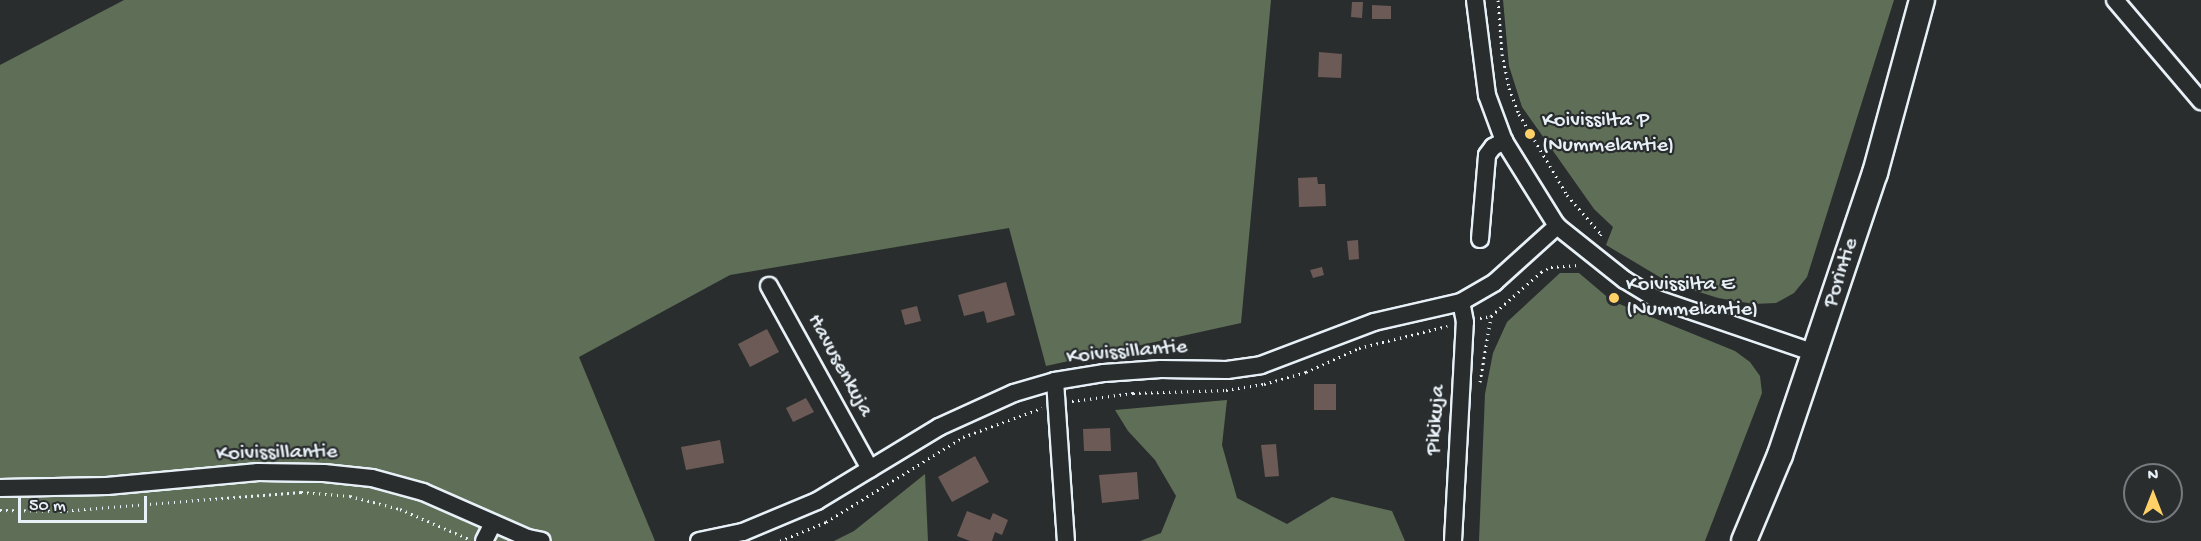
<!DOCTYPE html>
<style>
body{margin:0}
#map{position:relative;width:2201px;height:541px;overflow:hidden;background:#2a2d2e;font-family:"Gochi Hand",sans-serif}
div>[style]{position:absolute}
.green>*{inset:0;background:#5f6e57}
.building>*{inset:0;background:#6c5a56}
.path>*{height:3px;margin-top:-1.5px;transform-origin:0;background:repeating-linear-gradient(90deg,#e8f1f8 0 1.5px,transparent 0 6px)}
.roads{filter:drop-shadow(2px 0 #e8f1f8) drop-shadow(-2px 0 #e8f1f8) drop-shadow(0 2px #e8f1f8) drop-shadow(0 -2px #e8f1f8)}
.minor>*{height:16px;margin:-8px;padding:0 8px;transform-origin:8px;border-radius:8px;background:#2a2d2e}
.highway>*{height:24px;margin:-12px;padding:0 12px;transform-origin:12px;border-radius:12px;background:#2a2d2e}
.dots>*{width:16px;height:16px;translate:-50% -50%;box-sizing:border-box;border:3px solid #2a2d2e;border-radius:50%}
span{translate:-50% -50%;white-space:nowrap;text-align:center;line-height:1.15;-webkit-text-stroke:4.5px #2a2d2e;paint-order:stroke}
.poi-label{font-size:22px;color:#e8f1f8}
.left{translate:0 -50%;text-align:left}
.street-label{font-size:22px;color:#e8f1f8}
.north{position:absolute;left:2123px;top:463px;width:60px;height:60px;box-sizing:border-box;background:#2a2d2e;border:2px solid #767b7f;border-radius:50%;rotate:0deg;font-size:16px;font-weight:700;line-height:24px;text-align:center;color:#e8f1f8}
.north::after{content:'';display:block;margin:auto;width:21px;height:27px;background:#ffd166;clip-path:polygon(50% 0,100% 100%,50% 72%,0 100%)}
.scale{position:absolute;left:18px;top:496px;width:129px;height:27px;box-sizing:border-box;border:3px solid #e8f1f8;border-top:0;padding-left:8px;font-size:18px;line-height:21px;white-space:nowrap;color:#e8f1f8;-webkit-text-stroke:4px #2a2d2e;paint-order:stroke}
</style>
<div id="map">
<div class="green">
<div style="clip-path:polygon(124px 0,1271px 0,1241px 323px,1046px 366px,1009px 228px,730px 275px,579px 357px,655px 541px,0 541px,0 65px)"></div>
<div style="clip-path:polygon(1503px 0,1894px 0,1807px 277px,1794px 293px,1776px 303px,1754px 304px,1718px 298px,1668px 282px,1606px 245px,1613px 227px,1594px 209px,1522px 107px,1509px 66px)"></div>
<div style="clip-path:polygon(1560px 273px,1579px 273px,1612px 301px,1735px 351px,1750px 362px,1760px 376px,1762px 393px,1705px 541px,1479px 541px,1485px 394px,1493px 353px,1507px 322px)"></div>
<div style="clip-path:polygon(1227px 400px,1222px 445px,1237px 498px,1287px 524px,1332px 497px,1392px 511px,1405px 541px,1140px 541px,1161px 533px,1176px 496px,1155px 460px,1128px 431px,1115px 410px)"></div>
<div style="clip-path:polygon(925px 474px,928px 541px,834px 541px,854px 531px)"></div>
</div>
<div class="building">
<div style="clip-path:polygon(1352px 2px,1363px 2px,1362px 18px,1351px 17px)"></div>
<div style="clip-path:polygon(1372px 5px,1391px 6px,1391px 19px,1372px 19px)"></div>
<div style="clip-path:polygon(1319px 52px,1342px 54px,1341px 78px,1318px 77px)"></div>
<div style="clip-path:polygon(1317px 177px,1318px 184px,1325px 184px,1326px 206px,1299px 207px,1298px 178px)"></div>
<div style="clip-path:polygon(1358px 240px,1359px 259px,1349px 260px,1347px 241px)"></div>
<div style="clip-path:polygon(1322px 267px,1324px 275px,1313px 278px,1310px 270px)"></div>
<div style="clip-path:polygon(1006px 282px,1015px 315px,987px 323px,984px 311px,964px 316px,958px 295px)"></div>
<div style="clip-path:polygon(917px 306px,921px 321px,905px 325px,901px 310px)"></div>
<div style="clip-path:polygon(767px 329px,779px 352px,750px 367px,738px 344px)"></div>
<div style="clip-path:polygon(1314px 384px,1336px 384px,1336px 410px,1314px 410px)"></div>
<div style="clip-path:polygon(806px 398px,814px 412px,793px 422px,786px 408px)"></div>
<div style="clip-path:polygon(1110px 428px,1111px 451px,1084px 451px,1083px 429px)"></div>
<div style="clip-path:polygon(720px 440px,724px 463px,686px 470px,681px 447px)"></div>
<div style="clip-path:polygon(1276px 444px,1279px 476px,1265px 477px,1261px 445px)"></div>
<div style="clip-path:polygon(975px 456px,989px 482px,952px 502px,938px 477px)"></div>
<div style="clip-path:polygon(1137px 472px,1139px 499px,1102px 503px,1099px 475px)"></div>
<div style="clip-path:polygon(967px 511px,990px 520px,993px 513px,1008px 520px,1002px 535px,995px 532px,992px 541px,970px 541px,957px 536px)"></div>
</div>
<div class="path">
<div style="left:1498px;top:0;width:54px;rotate:85.8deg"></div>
<div style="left:1502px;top:54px;width:35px;rotate:78deg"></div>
<div style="left:1509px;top:88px;width:28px;rotate:69deg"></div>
<div style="left:1519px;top:114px;width:94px;rotate:59.3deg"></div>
<div style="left:1567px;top:195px;width:52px;rotate:48.9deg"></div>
<div style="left:1601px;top:234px;width:4px;rotate:117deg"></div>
<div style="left:1480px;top:318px;width:11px;rotate:-10deg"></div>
<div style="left:1491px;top:316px;width:67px;rotate:-41.3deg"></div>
<div style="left:1541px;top:272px;width:11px;rotate:-27deg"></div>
<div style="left:1551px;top:267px;width:27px;rotate:-4deg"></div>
<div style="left:1480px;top:382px;width:67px;rotate:-80.5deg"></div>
<div style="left:1072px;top:401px;width:62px;rotate:-7.5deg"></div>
<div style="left:1133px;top:393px;width:93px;rotate:-1.8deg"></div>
<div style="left:1226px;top:390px;width:38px;rotate:-9deg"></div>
<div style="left:1264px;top:384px;width:44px;rotate:-15.9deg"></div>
<div style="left:1306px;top:372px;width:58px;rotate:-24.4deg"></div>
<div style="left:1359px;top:348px;width:91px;rotate:-14deg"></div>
<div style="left:0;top:510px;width:60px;rotate:1deg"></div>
<div style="left:60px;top:511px;width:242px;rotate:-4.5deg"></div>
<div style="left:301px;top:492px;width:49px;rotate:4.7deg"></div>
<div style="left:350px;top:496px;width:52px;rotate:14.6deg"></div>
<div style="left:400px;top:509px;width:75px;rotate:23.5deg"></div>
<div style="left:780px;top:541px;width:50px;rotate:-22.4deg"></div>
<div style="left:826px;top:522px;width:161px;rotate:-31.8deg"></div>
<div style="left:963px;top:437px;width:84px;rotate:-20.2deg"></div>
</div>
<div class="roads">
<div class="minor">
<div style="left:1475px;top:0;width:96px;rotate:82.8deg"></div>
<div style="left:1487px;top:95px;width:49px;rotate:69.7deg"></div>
<div style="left:1504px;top:141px;width:100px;rotate:58.1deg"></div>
<div style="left:1557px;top:226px;width:87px;rotate:38.5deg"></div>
<div style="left:1625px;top:280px;width:37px;rotate:31deg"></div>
<div style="left:1657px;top:299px;width:167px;rotate:18.9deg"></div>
<div style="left:2115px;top:0;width:133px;rotate:49.6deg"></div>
<div style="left:1480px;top:239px;width:84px;rotate:-85.2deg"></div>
<div style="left:1487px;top:155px;width:10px;rotate:-53deg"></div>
<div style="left:1493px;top:147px;width:13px;rotate:-29deg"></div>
<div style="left:769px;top:286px;width:209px;rotate:61.1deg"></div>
<div style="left:1055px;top:381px;width:160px;rotate:86.1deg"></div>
<div style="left:0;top:488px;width:107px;rotate:-1.1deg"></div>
<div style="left:107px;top:486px;width:152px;rotate:-5.3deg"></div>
<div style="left:258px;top:472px;width:66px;rotate:0.9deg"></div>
<div style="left:324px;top:473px;width:48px;rotate:5.9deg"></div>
<div style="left:372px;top:478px;width:53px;rotate:15.4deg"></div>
<div style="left:423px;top:492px;width:115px;rotate:23.7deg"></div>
<div style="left:528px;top:538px;width:14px;rotate:12deg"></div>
<div style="left:484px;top:541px;width:20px;rotate:-63deg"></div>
<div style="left:699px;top:541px;width:45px;rotate:-11.6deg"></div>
<div style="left:743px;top:532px;width:80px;rotate:-22.7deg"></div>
<div style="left:817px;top:501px;width:143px;rotate:-31.2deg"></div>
<div style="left:939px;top:427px;width:82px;rotate:-24.4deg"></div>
<div style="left:1014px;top:393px;width:43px;rotate:-16.3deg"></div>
<div style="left:1055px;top:381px;width:50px;rotate:-9.3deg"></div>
<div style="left:1104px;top:373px;width:57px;rotate:-4deg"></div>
<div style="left:1161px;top:369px;width:66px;rotate:0.9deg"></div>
<div style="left:1227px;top:370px;width:34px;rotate:-8deg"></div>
<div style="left:1261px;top:365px;width:121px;rotate:-20.8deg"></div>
<div style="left:1374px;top:322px;width:89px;rotate:-12.9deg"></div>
<div style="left:1461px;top:302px;width:39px;rotate:-30deg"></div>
<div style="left:1495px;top:282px;width:84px;rotate:-42.1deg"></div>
<div style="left:1453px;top:541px;width:219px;rotate:-86.9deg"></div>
<div style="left:1465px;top:322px;width:20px;rotate:-101deg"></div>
</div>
<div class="highway">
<div style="left:1744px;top:541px;width:93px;rotate:-67.3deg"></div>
<div style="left:1780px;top:455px;width:298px;rotate:-71.4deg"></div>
<div style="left:1875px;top:173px;width:179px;rotate:-74.8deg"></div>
</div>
</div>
<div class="dots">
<div style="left:1530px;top:134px;background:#ffd166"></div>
<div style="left:1614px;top:298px;background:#ffd166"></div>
</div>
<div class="poi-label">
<span class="left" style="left:1542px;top:134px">Koivissilta P<br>(Nummelantie)</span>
<span class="left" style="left:1626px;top:298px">Koivissilta E<br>(Nummelantie)</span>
</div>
<div class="street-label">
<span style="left:1842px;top:273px;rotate:-72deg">Porintie</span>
<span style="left:1127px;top:353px;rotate:-5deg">Koivissillantie</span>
<span style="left:839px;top:366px;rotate:61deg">Havusenkuja</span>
<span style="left:1437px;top:420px;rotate:-86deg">Pikikuja</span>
<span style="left:277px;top:454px;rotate:-1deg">Koivissillantie</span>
</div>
<div class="north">N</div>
<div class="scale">50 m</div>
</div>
